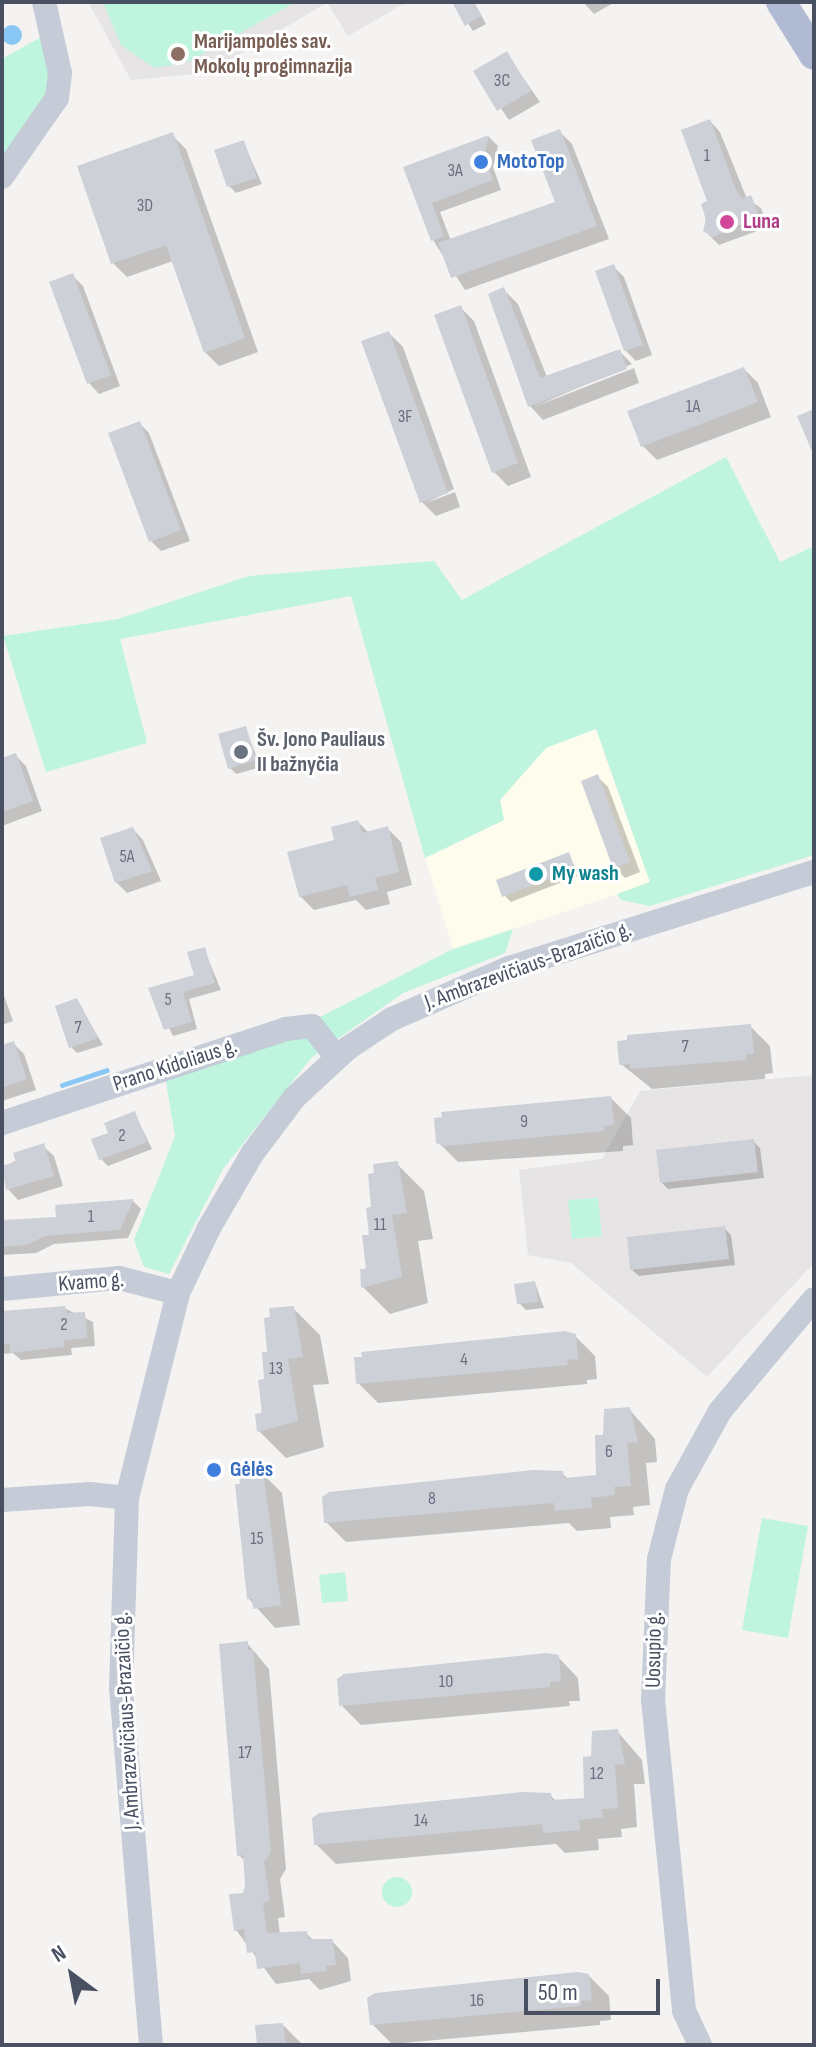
<!DOCTYPE html>
<meta charset="utf-8">
<style>
body{margin:0}
#map{position:relative;width:816px;height:2047px;overflow:hidden;background:#f4f3f2;font-family:"Sofia Sans Condensed",sans-serif}
div>[style]{position:absolute}
.commercial>*{inset:0;background:#fefced}
.education>*{inset:0;background:#e6e4e4}
.green>*{inset:0;background:#bff4de}
.round{border-radius:50%}
.water>*{inset:0;background:#89c8f4}
.shadow>*{inset:0;background:#0003}
.stream>*{height:5px;margin:-2.5px;padding:0 2.5px;transform-origin:2.5px;border-radius:2.5px;background:#89c8f4}
.building>*{inset:0;background:#ced0d8}
.minor>*{height:24px;margin:-12px;padding:0 12px;transform-origin:12px;border-radius:12px;background:#c5cbd7}
.major>*{height:30px;margin:-15px;padding:0 15px;transform-origin:15px;border-radius:15px;background:#b0bad2}
.dots>*{width:22px;height:22px;translate:-50% -50%;box-sizing:border-box;border:4px solid #fff;border-radius:50%}
span{translate:-50% -50%;white-space:nowrap;text-align:center;line-height:1.15;-webkit-text-stroke:6px #fff;paint-order:stroke}
.number-label{font-size:18px;color:#6a7080}
.number-label span{-webkit-text-stroke-width:0}
.education-label{font-size:22px;color:#785e54;font-weight:700}
.left{translate:0 -50%;text-align:left}
.shop-label{font-size:22px;color:#366cbe;font-weight:700}
.hotel-label{font-size:22px;color:#b23c85;font-weight:700}
.worship-label{font-size:22px;color:#5b616d;font-weight:700}
.culture-label{font-size:22px;color:#0d838f;font-weight:700}
.street-label{font-size:22px;color:#485062}
.frame{position:absolute;inset:0;border:4px solid #485062;pointer-events:none}
.north{position:absolute;left:32px;top:1935px;width:80px;height:80px;-webkit-text-stroke:6px #fff;paint-order:stroke;rotate:328deg;font-size:22px;font-weight:700;line-height:32px;text-align:center;color:#485062}
.north::after{content:'';display:block;margin:auto;width:28px;height:36px;background:#485062;clip-path:polygon(50% 0,100% 100%,50% 72%,0 100%)}
.scale{position:absolute;left:524px;top:1979px;width:136px;height:36px;box-sizing:border-box;border:4px solid #485062;border-top:0;padding-left:10px;font-size:24px;line-height:28px;white-space:nowrap;color:#485062;-webkit-text-stroke:6px #fff;paint-order:stroke}
</style>
<div id="map">
<div class="commercial">
<div style="clip-path:polygon(596px 729px,650px 883px,453px 949px,425px 858px,504px 820px,500px 800px,546px 748px)"></div>
</div>
<div class="education">
<div style="clip-path:polygon(88px 2px,407px 2px,348px 36px,327px 3px,207px 73px,131px 80px)"></div>
<div style="clip-path:polygon(814px 1075px,814px 1263px,707px 1377px,571px 1263px,528px 1255px,519px 1170px,602px 1159px,640px 1091px)"></div>
</div>
<div class="green">
<div style="clip-path:polygon(103px 2px,296px 2px,188px 62px,154px 68px,121px 45px)"></div>
<div style="clip-path:polygon(54px 30px,60px 73px,2px 177px,2px 59px)"></div>
<div style="clip-path:polygon(726px 457px,780px 562px,814px 546px,814px 855px,650px 906px,621px 900px,617px 894px,650px 882px,596px 729px,546px 748px,500px 800px,504px 820px,425px 858px,351px 596px,120px 639px,147px 743px,46px 772px,3px 636px,118px 619px,249px 576px,434px 561px,462px 600px)"></div>
<div style="clip-path:polygon(513px 929px,505px 953px,403px 993px,312px 1057px,223px 1169px,169px 1274px,144px 1267px,134px 1240px,175px 1136px,164px 1070px,314px 1020px,453px 949px)"></div>
<div style="clip-path:polygon(598px 1198px,602px 1236px,572px 1239px,568px 1200px)"></div>
<div style="clip-path:polygon(762px 1518px,808px 1526px,788px 1638px,742px 1630px)"></div>
<div style="clip-path:polygon(345px 1572px,348px 1601px,322px 1603px,319px 1575px)"></div>
<div class="round" style="left:382px;top:1877px;width:30px;height:30px"></div>
</div>
<div class="water">
<div class="round" style="left:2px;top:25px;width:20px;height:20px"></div>
</div>
<div class="shadow">
<div style="clip-path:polygon(454px 2px,474px 2px,486px 24px,473px 31px)"></div>
<div style="clip-path:polygon(583px 2px,615px 2px,594px 14px)"></div>
<div style="clip-path:polygon(506px 53px,540px 102px,509px 120px,476px 72px)"></div>
<div style="clip-path:polygon(710px 121px,720px 132px,747px 199px,761px 208px,768px 227px,719px 245px,708px 234px,703px 205px,710px 203px)"></div>
<div style="clip-path:polygon(559px 131px,572px 144px,609px 239px,465px 290px,433px 240px,406px 168px,489px 137px,498px 146px,493px 167px,501px 190px,440px 212px,451px 241px,558px 203px)"></div>
<div style="clip-path:polygon(172px 135px,186px 149px,258px 352px,219px 366px,205px 352px,173px 261px,127px 277px,113px 263px)"></div>
<div style="clip-path:polygon(243px 142px,262px 184px,236px 193px,229px 186px)"></div>
<div style="clip-path:polygon(614px 267px,624px 277px,652px 355px,636px 361px,625px 350px)"></div>
<div style="clip-path:polygon(73px 276px,83px 286px,120px 386px,99px 394px,89px 383px)"></div>
<div style="clip-path:polygon(504px 290px,518px 304px,547px 377px,619px 351px,632px 364px,534px 407px,634px 368px,639px 383px,543px 420px,530px 406px)"></div>
<div style="clip-path:polygon(460px 307px,474px 321px,531px 477px,508px 486px,494px 472px)"></div>
<div style="clip-path:polygon(389px 333px,403px 347px,454px 489px,426px 503px,455px 492px,460px 507px,436px 516px,422px 502px)"></div>
<div style="clip-path:polygon(744px 369px,758px 383px,771px 417px,657px 460px,643px 446px)"></div>
<div style="clip-path:polygon(139px 423px,149px 433px,190px 541px,161px 551px,151px 541px)"></div>
<div style="clip-path:polygon(245px 728px,261px 767px,236px 774px,230px 768px)"></div>
<div style="clip-path:polygon(15px 755px,26px 766px,42px 811px,2px 826px,2px 760px)"></div>
<div style="clip-path:polygon(598px 777px,608px 787px,640px 872px,625px 878px,615px 867px)"></div>
<div style="clip-path:polygon(358px 822px,369px 833px,387px 828px,401px 842px,412px 885px,387px 892px,390px 904px,366px 910px,356px 900px,314px 910px,300px 896px,337px 841px)"></div>
<div style="clip-path:polygon(133px 829px,143px 840px,161px 881px,127px 893px,116px 882px)"></div>
<div style="clip-path:polygon(568px 855px,580px 875px,511px 902px,504px 895px)"></div>
<div style="clip-path:polygon(204px 949px,221px 990px,189px 999px,197px 1029px,173px 1036px,151px 989px,197px 976px)"></div>
<div style="clip-path:polygon(2px 990px,13px 1021px,2px 1025px)"></div>
<div style="clip-path:polygon(77px 1001px,103px 1045px,77px 1053px,71px 1047px)"></div>
<div style="clip-path:polygon(750px 1026px,770px 1046px,773px 1073px,765px 1074px,765px 1079px,652px 1089px,621px 1064px)"></div>
<div style="clip-path:polygon(14px 1044px,24px 1054px,36px 1090px,2px 1101px,2px 1048px)"></div>
<div style="clip-path:polygon(611px 1098px,631px 1118px,633px 1145px,623px 1146px,623px 1151px,458px 1162px,438px 1142px)"></div>
<div style="clip-path:polygon(135px 1114px,152px 1149px,108px 1166px,101px 1159px,110px 1134px)"></div>
<div style="clip-path:polygon(753px 1141px,760px 1148px,764px 1178px,668px 1189px,661px 1182px)"></div>
<div style="clip-path:polygon(43px 1146px,54px 1156px,63px 1186px,18px 1200px,8px 1189px,2px 1168px)"></div>
<div style="clip-path:polygon(397px 1164px,424px 1191px,433px 1239px,418px 1241px,428px 1303px,390px 1314px,363px 1287px,374px 1209px)"></div>
<div style="clip-path:polygon(133px 1201px,141px 1209px,128px 1238px,54px 1244px,36px 1253px,2px 1255px,2px 1223px,58px 1219px,57px 1207px)"></div>
<div style="clip-path:polygon(724px 1228px,731px 1235px,735px 1265px,639px 1276px,632px 1270px)"></div>
<div style="clip-path:polygon(535px 1283px,544px 1308px,526px 1310px,519px 1303px)"></div>
<div style="clip-path:polygon(64px 1308px,93px 1322px,95px 1346px,71px 1348px,72px 1355px,21px 1360px,13px 1353px,2px 1354px,2px 1313px)"></div>
<div style="clip-path:polygon(293px 1308px,320px 1335px,329px 1384px,313px 1385px,324px 1447px,286px 1458px,259px 1431px,269px 1353px)"></div>
<div style="clip-path:polygon(575px 1336px,595px 1356px,597px 1379px,587px 1380px,587px 1384px,378px 1403px,358px 1383px)"></div>
<div style="clip-path:polygon(629px 1409px,655px 1439px,657px 1462px,646px 1463px,650px 1505px,633px 1507px,634px 1515px,610px 1517px,611px 1528px,577px 1531px,569px 1523px,346px 1542px,326px 1522px,562px 1473px,569px 1480px,598px 1477px,605px 1436px)"></div>
<div style="clip-path:polygon(262px 1473px,282px 1493px,300px 1625px,275px 1628px,249px 1599px)"></div>
<div style="clip-path:polygon(247px 1643px,269px 1669px,286px 1869px,280px 1879px,285px 1917px,278px 1918px,280px 1935px,306px 1933px,314px 1941px,332px 1941px,348px 1958px,351px 1981px,320px 1990px,309px 1979px,276px 1984px,236px 1930px,247px 1885px,245px 1861px,239px 1855px)"></div>
<div style="clip-path:polygon(558px 1657px,578px 1678px,580px 1701px,569px 1701px,570px 1706px,361px 1725px,341px 1705px)"></div>
<div style="clip-path:polygon(617px 1731px,642px 1760px,645px 1784px,634px 1784px,637px 1827px,621px 1829px,622px 1837px,598px 1839px,599px 1850px,565px 1853px,556px 1844px,336px 1864px,316px 1844px,550px 1795px,557px 1802px,586px 1799px,592px 1758px)"></div>
<div style="clip-path:polygon(589px 1976px,609px 1996px,611px 2020px,600px 2021px,600px 2025px,392px 2044px,372px 2024px)"></div>
<div style="clip-path:polygon(283px 2025px,303px 2045px,259px 2045px)"></div>
</div>
<div class="stream">
<div style="left:62px;top:1085px;width:47px;rotate:-18.4deg"></div>
</div>
<div class="building">
<div style="clip-path:polygon(452px 2px,473px 2px,481px 16px,465px 26px)"></div>
<div style="clip-path:polygon(507px 51px,531px 91px,497px 111px,473px 71px)"></div>
<div style="clip-path:polygon(710px 119px,736px 190px,742px 199px,751px 195px,759px 216px,713px 237px,703px 231px,706px 219px,701px 204px,707px 201px,681px 130px)"></div>
<div style="clip-path:polygon(560px 129px,597px 226px,451px 278px,438px 243px,555px 202px,531px 140px)"></div>
<div style="clip-path:polygon(173px 132px,245px 338px,204px 353px,166px 245px,111px 264px,77px 166px)"></div>
<div style="clip-path:polygon(489px 135px,484px 157px,493px 180px,432px 203px,444px 236px,431px 241px,403px 167px)"></div>
<div style="clip-path:polygon(244px 140px,257px 178px,227px 187px,214px 150px)"></div>
<div style="clip-path:polygon(614px 264px,643px 345px,624px 351px,595px 271px)"></div>
<div style="clip-path:polygon(73px 273px,111px 375px,87px 384px,49px 282px)"></div>
<div style="clip-path:polygon(504px 287px,540px 378px,620px 349px,627px 369px,528px 407px,488px 294px)"></div>
<div style="clip-path:polygon(461px 305px,518px 463px,492px 473px,434px 315px)"></div>
<div style="clip-path:polygon(389px 331px,448px 493px,420px 503px,361px 341px)"></div>
<div style="clip-path:polygon(744px 367px,758px 402px,641px 447px,627px 411px)"></div>
<div style="clip-path:polygon(814px 409px,814px 456px,797px 416px)"></div>
<div style="clip-path:polygon(140px 421px,181px 530px,149px 542px,108px 433px)"></div>
<div style="clip-path:polygon(246px 726px,256px 760px,228px 769px,218px 734px)"></div>
<div style="clip-path:polygon(16px 753px,33px 801px,2px 812px,2px 758px)"></div>
<div style="clip-path:polygon(598px 774px,630px 862px,613px 868px,581px 781px)"></div>
<div style="clip-path:polygon(358px 820px,362px 833px,388px 826px,399px 872px,375px 878px,378px 890px,350px 897px,347px 885px,299px 897px,287px 852px,334px 840px,331px 827px)"></div>
<div style="clip-path:polygon(133px 827px,152px 871px,115px 883px,100px 838px)"></div>
<div style="clip-path:polygon(569px 852px,575px 869px,502px 897px,496px 880px)"></div>
<div style="clip-path:polygon(205px 947px,215px 983px,183px 992px,192px 1022px,164px 1030px,148px 988px,194px 975px,187px 952px)"></div>
<div style="clip-path:polygon(77px 998px,98px 1038px,69px 1048px,55px 1006px)"></div>
<div style="clip-path:polygon(751px 1024px,754px 1054px,746px 1054px,746px 1060px,630px 1069px,630px 1064px,619px 1065px,617px 1041px,627px 1040px,627px 1035px)"></div>
<div style="clip-path:polygon(14px 1041px,27px 1079px,2px 1088px,2px 1045px)"></div>
<div style="clip-path:polygon(611px 1096px,614px 1125px,604px 1126px,604px 1131px,445px 1146px,436px 1143px,434px 1118px,442px 1117px,441px 1112px)"></div>
<div style="clip-path:polygon(135px 1111px,147px 1142px,99px 1160px,91px 1139px,108px 1133px,104px 1123px)"></div>
<div style="clip-path:polygon(754px 1139px,758px 1172px,660px 1183px,656px 1150px)"></div>
<div style="clip-path:polygon(44px 1143px,54px 1176px,6px 1190px,2px 1166px,16px 1162px,13px 1153px)"></div>
<div style="clip-path:polygon(398px 1161px,407px 1213px,392px 1215px,402px 1277px,361px 1288px,360px 1269px,366px 1269px,362px 1235px,369px 1235px,366px 1208px,371px 1207px,368px 1174px,374px 1173px,373px 1164px)"></div>
<div style="clip-path:polygon(134px 1199px,120px 1230px,45px 1236px,27px 1245px,2px 1247px,2px 1220px,56px 1217px,55px 1205px)"></div>
<div style="clip-path:polygon(725px 1226px,729px 1259px,630px 1270px,627px 1237px)"></div>
<div style="clip-path:polygon(535px 1281px,538px 1302px,517px 1304px,514px 1284px)"></div>
<div style="clip-path:polygon(65px 1306px,66px 1313px,85px 1312px,87px 1338px,64px 1340px,64px 1347px,10px 1353px,10px 1344px,2px 1345px,2px 1311px)"></div>
<div style="clip-path:polygon(294px 1306px,303px 1357px,288px 1359px,298px 1421px,257px 1432px,255px 1414px,262px 1413px,258px 1380px,264px 1379px,262px 1352px,267px 1352px,264px 1318px,270px 1317px,269px 1308px)"></div>
<div style="clip-path:polygon(565px 1331px,576px 1334px,578px 1359px,567px 1360px,568px 1365px,356px 1384px,354px 1357px,362px 1357px,361px 1352px)"></div>
<div style="clip-path:polygon(630px 1407px,638px 1442px,627px 1443px,631px 1486px,614px 1487px,615px 1495px,591px 1498px,592px 1508px,555px 1511px,554px 1503px,324px 1523px,322px 1497px,329px 1492px,533px 1470px,563px 1471px,564px 1478px,596px 1475px,595px 1435px,603px 1435px,604px 1409px)"></div>
<div style="clip-path:polygon(263px 1471px,281px 1605px,253px 1609px,252px 1599px,247px 1599px,235px 1484px,240px 1484px,239px 1474px)"></div>
<div style="clip-path:polygon(248px 1641px,248px 1650px,253px 1650px,271px 1852px,264px 1862px,270px 1901px,263px 1902px,267px 1933px,307px 1931px,308px 1939px,333px 1939px,336px 1965px,326px 1966px,327px 1971px,301px 1974px,300px 1963px,257px 1969px,255px 1952px,247px 1953px,244px 1929px,234px 1931px,229px 1894px,243px 1893px,245px 1885px,243px 1855px,237px 1856px,219px 1644px)"></div>
<div style="clip-path:polygon(547px 1653px,559px 1655px,561px 1681px,550px 1682px,550px 1687px,339px 1706px,337px 1679px,344px 1674px)"></div>
<div style="clip-path:polygon(618px 1729px,625px 1764px,615px 1765px,618px 1808px,602px 1809px,603px 1817px,579px 1820px,580px 1830px,543px 1833px,542px 1824px,314px 1845px,312px 1818px,319px 1813px,522px 1792px,551px 1793px,552px 1800px,584px 1798px,583px 1757px,591px 1756px,592px 1731px)"></div>
<div style="clip-path:polygon(578px 1972px,589px 1974px,592px 2000px,581px 2001px,581px 2006px,370px 2025px,367px 1998px,375px 1993px)"></div>
<div style="clip-path:polygon(283px 2023px,286px 2045px,257px 2045px,255px 2025px)"></div>
</div>
<div class="minor">
<div style="left:2px;top:177px;width:96px;rotate:-55.2deg"></div>
<div style="left:57px;top:98px;width:25px;rotate:-83deg"></div>
<div style="left:60px;top:73px;width:73px;rotate:-102.7deg"></div>
<div style="left:2px;top:1123px;width:299px;rotate:-18.3deg"></div>
<div style="left:286px;top:1029px;width:26px;rotate:-7deg"></div>
<div style="left:312px;top:1026px;width:39px;rotate:52deg"></div>
<div style="left:2px;top:1289px;width:118px;rotate:-5.4deg"></div>
<div style="left:119px;top:1278px;width:61px;rotate:14.3deg"></div>
<div style="left:2px;top:1500px;width:88px;rotate:-3.9deg"></div>
<div style="left:90px;top:1494px;width:37px;rotate:6deg"></div>
<div style="left:151px;top:2045px;width:357px;rotate:-94.8deg"></div>
<div style="left:121px;top:1689px;width:191px;rotate:-88.2deg"></div>
<div style="left:127px;top:1498px;width:211px;rotate:-76deg"></div>
<div style="left:178px;top:1293px;width:72px;rotate:-64.5deg"></div>
<div style="left:209px;top:1228px;width:86px;rotate:-59.8deg"></div>
<div style="left:252px;top:1154px;width:71px;rotate:-53deg"></div>
<div style="left:295px;top:1097px;width:72px;rotate:-42.8deg"></div>
<div style="left:348px;top:1048px;width:53px;rotate:-33.4deg"></div>
<div style="left:392px;top:1019px;width:128px;rotate:-23.6deg"></div>
<div style="left:509px;top:968px;width:320px;rotate:-17.5deg"></div>
<div style="left:700px;top:2045px;width:38px;rotate:-115deg"></div>
<div style="left:684px;top:2010px;width:311px;rotate:-95.7deg"></div>
<div style="left:653px;top:1701px;width:142px;rotate:-87.6deg"></div>
<div style="left:659px;top:1559px;width:72px;rotate:-75.6deg"></div>
<div style="left:677px;top:1489px;width:89px;rotate:-61.1deg"></div>
<div style="left:720px;top:1411px;width:146px;rotate:-50deg"></div>
</div>
<div class="major">
<div style="left:781px;top:2px;width:62px;rotate:58.1deg"></div>
</div>
<div class="dots">
<div style="left:178px;top:54px;background:#8d6e63"></div>
<div style="left:481px;top:162px;background:#3f7fe0"></div>
<div style="left:727px;top:222px;background:#d1479c"></div>
<div style="left:241px;top:752px;background:#6b7280"></div>
<div style="left:536px;top:874px;background:#0f9aa8"></div>
<div style="left:214px;top:1470px;background:#3f7fe0"></div>
</div>
<div class="number-label">
<span style="left:502px;top:81px">3C</span>
<span style="left:707px;top:156px">1</span>
<span style="left:455px;top:171px">3A</span>
<span style="left:145px;top:206px">3D</span>
<span style="left:693px;top:407px">1A</span>
<span style="left:405px;top:417px">3F</span>
<span style="left:127px;top:857px">5A</span>
<span style="left:168px;top:1000px">5</span>
<span style="left:78px;top:1028px">7</span>
<span style="left:685px;top:1047px">7</span>
<span style="left:524px;top:1122px">9</span>
<span style="left:122px;top:1136px">2</span>
<span style="left:91px;top:1217px">1</span>
<span style="left:380px;top:1225px">11</span>
<span style="left:64px;top:1325px">2</span>
<span style="left:464px;top:1360px">4</span>
<span style="left:276px;top:1369px">13</span>
<span style="left:609px;top:1452px">6</span>
<span style="left:432px;top:1499px">8</span>
<span style="left:257px;top:1539px">15</span>
<span style="left:446px;top:1682px">10</span>
<span style="left:245px;top:1753px">17</span>
<span style="left:597px;top:1774px">12</span>
<span style="left:421px;top:1821px">14</span>
<span style="left:477px;top:2001px">16</span>
</div>
<div class="education-label">
<span class="left" style="left:194px;top:54px">Marijampolės sav.<br>Mokolų progimnazija</span>
</div>
<div class="shop-label">
<span class="left" style="left:497px;top:162px">MotoTop</span>
<span class="left" style="left:230px;top:1470px">Gėlės</span>
</div>
<div class="hotel-label">
<span class="left" style="left:743px;top:222px">Luna</span>
</div>
<div class="worship-label">
<span class="left" style="left:257px;top:752px">Šv. Jono Pauliaus<br>II bažnyčia</span>
</div>
<div class="culture-label">
<span class="left" style="left:552px;top:874px">My wash</span>
</div>
<div class="street-label">
<span style="left:528px;top:966px;rotate:-20deg">J. Ambrazevičiaus-Brazaičio g.</span>
<span style="left:175px;top:1065px;rotate:-18deg">Prano Kidoliaus g.</span>
<span style="left:91px;top:1282px;rotate:-4deg">Kvamo g.</span>
<span style="left:654px;top:1650px;rotate:-89deg">Uosupio g.</span>
<span style="left:127px;top:1721px;rotate:-93deg">J. Ambrazevičiaus-Brazaičio g.</span>
</div>
<div class="frame"></div>
<div class="north">N</div>
<div class="scale">50 m</div>
</div>
